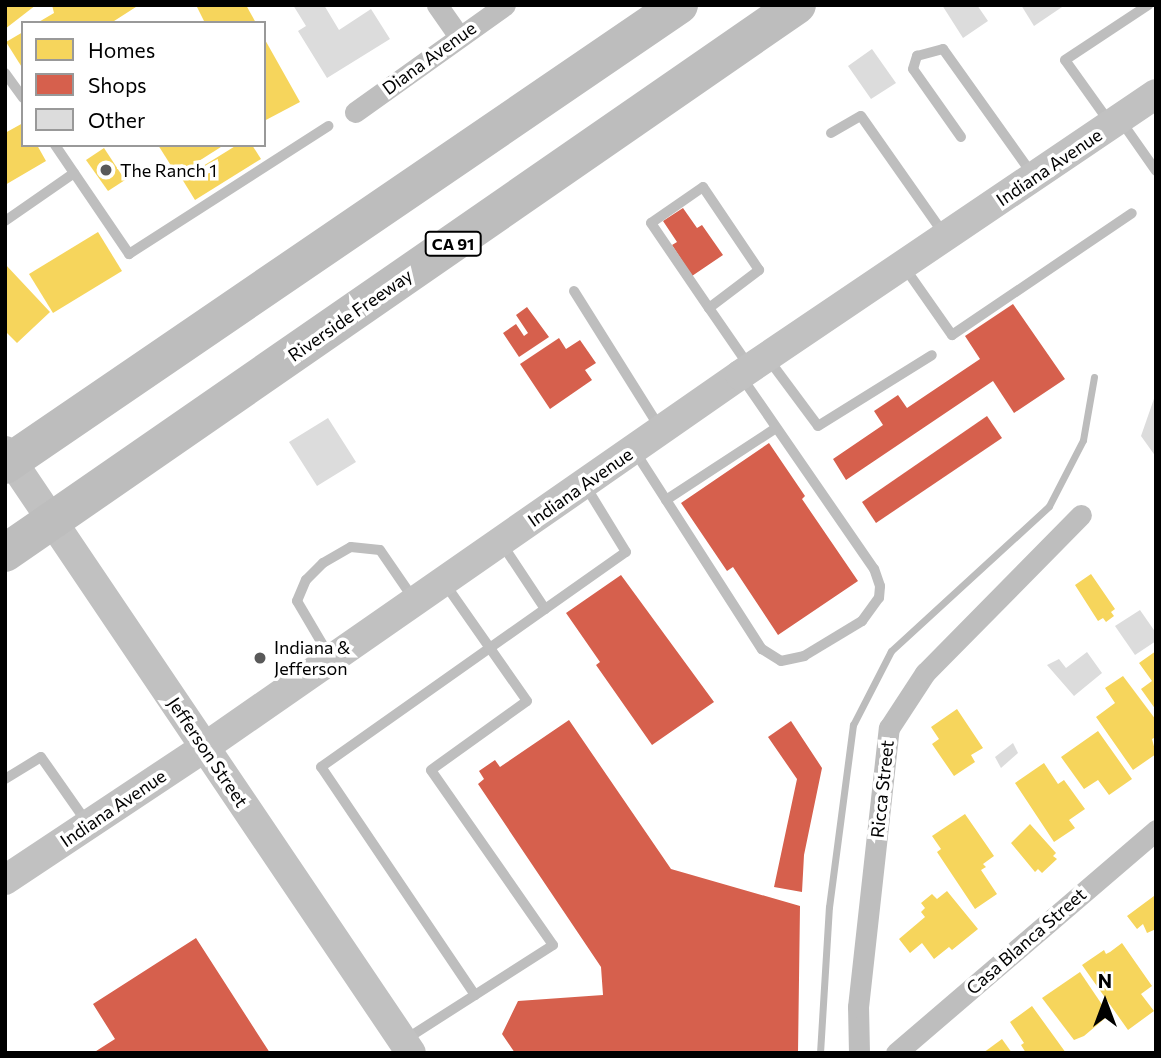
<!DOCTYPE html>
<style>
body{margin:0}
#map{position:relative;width:1161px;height:1058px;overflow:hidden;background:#fff;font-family:Commissioner,sans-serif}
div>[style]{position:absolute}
.homes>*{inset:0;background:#f6d55c}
.shops>*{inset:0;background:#d6604d}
.stream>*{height:7px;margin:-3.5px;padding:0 3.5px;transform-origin:3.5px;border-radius:3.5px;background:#bcbcbc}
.building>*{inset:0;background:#dcdcdc}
.lane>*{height:10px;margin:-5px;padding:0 5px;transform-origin:5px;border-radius:5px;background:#bebebe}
.street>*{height:21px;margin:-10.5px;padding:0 10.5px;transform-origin:10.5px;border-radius:10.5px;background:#bebebe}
.secondary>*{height:30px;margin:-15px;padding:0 15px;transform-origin:15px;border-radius:15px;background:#c1c1c1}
.highway>*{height:38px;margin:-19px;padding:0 19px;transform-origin:19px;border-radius:19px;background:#bdbdbd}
.dots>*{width:19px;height:19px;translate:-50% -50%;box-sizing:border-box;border:4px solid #fff;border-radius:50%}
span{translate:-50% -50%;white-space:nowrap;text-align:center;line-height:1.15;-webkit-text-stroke:7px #fff;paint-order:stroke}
.shield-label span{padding:2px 5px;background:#fff;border:2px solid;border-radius:5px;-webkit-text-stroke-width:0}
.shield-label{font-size:16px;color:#000;font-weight:700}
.street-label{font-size:18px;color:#000}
.poi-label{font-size:18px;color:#000}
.left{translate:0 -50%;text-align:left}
.frame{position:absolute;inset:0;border:7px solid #000;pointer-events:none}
.legend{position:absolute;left:21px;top:21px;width:245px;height:126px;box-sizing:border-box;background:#fff;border:2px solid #999;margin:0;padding:9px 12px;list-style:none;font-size:21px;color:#000}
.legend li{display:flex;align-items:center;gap:14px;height:35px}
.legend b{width:35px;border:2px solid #999}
.north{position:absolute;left:1070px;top:967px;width:70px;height:70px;-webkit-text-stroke:5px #fff;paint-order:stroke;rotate:0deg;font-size:19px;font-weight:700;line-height:28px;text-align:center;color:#000}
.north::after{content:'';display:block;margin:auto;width:24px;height:32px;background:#000;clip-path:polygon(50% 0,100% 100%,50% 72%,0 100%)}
</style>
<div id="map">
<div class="homes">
<div style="clip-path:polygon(5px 5px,36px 5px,5px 29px)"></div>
<div style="clip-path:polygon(52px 5px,139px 5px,111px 23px,37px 23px,54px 13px)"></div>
<div style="clip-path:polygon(196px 5px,246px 5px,256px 23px,205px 23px)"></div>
<div style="clip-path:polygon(23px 32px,23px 69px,6px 42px)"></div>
<div style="clip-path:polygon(264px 38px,300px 102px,264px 121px)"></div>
<div style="clip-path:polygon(23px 123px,23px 145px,37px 145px,46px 161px,5px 185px,5px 133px)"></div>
<div style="clip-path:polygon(158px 145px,224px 145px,177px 175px)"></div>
<div style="clip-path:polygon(237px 145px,252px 145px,261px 159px,195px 200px,182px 179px)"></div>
<div style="clip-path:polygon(104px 148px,125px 180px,108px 191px,86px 160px)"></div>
<div style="clip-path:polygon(98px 232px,122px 271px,53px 313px,29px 274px)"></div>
<div style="clip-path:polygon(5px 264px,50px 312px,17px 343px,5px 331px)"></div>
<div style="clip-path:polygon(1091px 574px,1115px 609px,1111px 612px,1114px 616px,1106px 622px,1103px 618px,1098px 621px,1075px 585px)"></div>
<div style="clip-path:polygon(1156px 651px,1156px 710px,1141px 689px,1152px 681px,1139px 663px)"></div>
<div style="clip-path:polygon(1123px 676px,1156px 720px,1156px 737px,1152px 739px,1156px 754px,1133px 770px,1096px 717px,1115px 703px,1105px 688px)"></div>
<div style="clip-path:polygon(957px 709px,983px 748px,971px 755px,975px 762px,954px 776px,932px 744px,939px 739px,931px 727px)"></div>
<div style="clip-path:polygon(1098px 731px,1132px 779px,1109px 795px,1098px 780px,1084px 789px,1061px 757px)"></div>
<div style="clip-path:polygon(1044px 763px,1058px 784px,1064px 780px,1085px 809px,1069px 820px,1075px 828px,1054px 842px,1015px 783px)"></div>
<div style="clip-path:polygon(965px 814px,994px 856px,983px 864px,986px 867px,981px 870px,997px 894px,975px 909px,937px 852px,941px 849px,932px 836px)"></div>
<div style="clip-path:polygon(1030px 824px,1056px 853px,1053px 856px,1057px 859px,1042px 873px,1038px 869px,1035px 872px,1011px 843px)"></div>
<div style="clip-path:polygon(947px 891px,978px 929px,952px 950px,949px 947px,934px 959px,922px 943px,910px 953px,899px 939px,925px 917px,921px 912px,925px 908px,921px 903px,932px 894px,937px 899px)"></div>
<div style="clip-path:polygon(1154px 896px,1156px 929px,1147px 933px,1143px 924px,1137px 929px,1127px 916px)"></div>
<div style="clip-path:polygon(1122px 943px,1152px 986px,1141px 994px,1154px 1011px,1128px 1030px,1082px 965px,1104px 950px,1106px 954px,1110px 952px)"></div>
<div style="clip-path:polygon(1080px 972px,1109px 1015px,1084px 1036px,1074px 1040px,1042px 998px)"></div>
<div style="clip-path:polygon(1032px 1006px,1066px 1053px,1026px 1053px,1021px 1045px,1024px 1043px,1010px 1022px)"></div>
<div style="clip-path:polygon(1002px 1039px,1012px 1053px,983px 1053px)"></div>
</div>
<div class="shops">
<div style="clip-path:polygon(683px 208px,697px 228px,702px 225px,723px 255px,692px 276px,672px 245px,677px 242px,663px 221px)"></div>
<div style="clip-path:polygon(1013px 304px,1065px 379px,1014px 413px,993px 381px,846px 480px,833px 459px,883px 425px,874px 411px,898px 395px,907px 408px,980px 359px,965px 336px)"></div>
<div style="clip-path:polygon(527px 307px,549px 337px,519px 357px,503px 333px,516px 324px,524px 336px,528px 333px,516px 315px)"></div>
<div style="clip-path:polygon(559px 338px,566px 349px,580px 340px,596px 363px,585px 370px,592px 380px,550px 409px,520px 364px)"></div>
<div style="clip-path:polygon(987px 416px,1002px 438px,876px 523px,862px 502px)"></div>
<div style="clip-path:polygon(769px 443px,805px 496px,802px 499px,858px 581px,778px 635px,733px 567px,727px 571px,681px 503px)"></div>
<div style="clip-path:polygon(621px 575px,714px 702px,652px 745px,596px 665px,600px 662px,566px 613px)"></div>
<div style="clip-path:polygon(569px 720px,671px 869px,800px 906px,798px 1053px,515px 1053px,502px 1034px,518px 1001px,603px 995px,601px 967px,478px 784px,484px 779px,479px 771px,495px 760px,500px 767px)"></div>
<div style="clip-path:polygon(791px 721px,822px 768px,804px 855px,802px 892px,774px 887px,797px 779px,768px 737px)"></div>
<div style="clip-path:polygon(196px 938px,270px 1053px,93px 1053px,115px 1039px,93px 1004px)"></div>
</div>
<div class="stream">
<div style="left:820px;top:1053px;width:146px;rotate:-86.5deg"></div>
<div style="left:829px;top:907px;width:184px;rotate:-82.5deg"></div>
<div style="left:853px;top:725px;width:83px;rotate:-62.8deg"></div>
<div style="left:891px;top:651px;width:214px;rotate:-42.5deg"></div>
<div style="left:1049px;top:506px;width:74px;rotate:-62.7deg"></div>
<div style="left:1083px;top:440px;width:64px;rotate:-80.1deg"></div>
</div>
<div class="building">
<div style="clip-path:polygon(293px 5px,324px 5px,339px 30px,371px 9px,390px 39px,327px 78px,298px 31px,306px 26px)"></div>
<div style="clip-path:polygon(942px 5px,977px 5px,988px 21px,963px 38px)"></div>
<div style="clip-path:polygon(1021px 5px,1065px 5px,1034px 26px)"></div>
<div style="clip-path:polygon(872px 49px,896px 83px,871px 99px,848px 66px)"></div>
<div style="clip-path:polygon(1156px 393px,1156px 457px,1141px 436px)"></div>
<div style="clip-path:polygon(328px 418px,356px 462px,317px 486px,289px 442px)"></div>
<div style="clip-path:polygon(1140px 610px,1156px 633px,1156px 641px,1135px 655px,1115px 626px)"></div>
<div style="clip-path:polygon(1087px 652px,1102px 673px,1074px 696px,1047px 665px,1059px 659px,1066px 668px)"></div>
<div style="clip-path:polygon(1013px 743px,1018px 753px,1001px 768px,995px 757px)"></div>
</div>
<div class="lane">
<div style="left:5px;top:73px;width:31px;rotate:54deg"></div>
<div style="left:1121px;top:121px;width:61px;rotate:55deg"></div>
<div style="left:1110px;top:123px;width:77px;rotate:-125.5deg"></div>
<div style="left:1065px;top:60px;width:100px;rotate:-33.5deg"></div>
<div style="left:831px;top:133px;width:34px;rotate:-30deg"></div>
<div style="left:861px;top:116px;width:144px;rotate:54.9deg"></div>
<div style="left:961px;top:137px;width:83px;rotate:-125.2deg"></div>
<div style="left:913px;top:69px;width:14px;rotate:-73deg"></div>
<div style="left:917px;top:56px;width:27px;rotate:-15deg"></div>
<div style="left:943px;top:49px;width:153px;rotate:54.5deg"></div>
<div style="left:55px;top:145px;width:132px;rotate:55.8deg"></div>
<div style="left:129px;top:254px;width:237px;rotate:-32.7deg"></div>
<div style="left:5px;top:221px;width:84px;rotate:-34.8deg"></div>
<div style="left:905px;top:268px;width:82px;rotate:55deg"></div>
<div style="left:952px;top:335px;width:217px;rotate:-34.1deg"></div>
<div style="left:574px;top:291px;width:162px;rotate:57.9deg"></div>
<div style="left:709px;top:308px;width:63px;rotate:-37.2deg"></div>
<div style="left:759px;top:270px;width:100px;rotate:-124deg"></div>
<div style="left:703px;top:187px;width:63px;rotate:145.3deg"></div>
<div style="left:651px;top:223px;width:103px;rotate:55.7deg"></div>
<div style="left:709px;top:308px;width:70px;rotate:55.4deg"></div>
<div style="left:769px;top:360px;width:82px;rotate:53.4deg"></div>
<div style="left:818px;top:426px;width:134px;rotate:-31.9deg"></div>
<div style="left:634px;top:450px;width:237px;rotate:57.3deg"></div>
<div style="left:762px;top:649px;width:22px;rotate:32deg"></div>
<div style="left:781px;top:661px;width:24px;rotate:-12deg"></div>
<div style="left:804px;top:656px;width:68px;rotate:-31.1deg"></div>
<div style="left:862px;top:621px;width:29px;rotate:-54deg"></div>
<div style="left:879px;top:598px;width:12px;rotate:-85deg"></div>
<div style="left:880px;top:586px;width:18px;rotate:-109deg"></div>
<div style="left:874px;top:569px;width:232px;rotate:-124.6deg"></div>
<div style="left:666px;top:500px;width:131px;rotate:-33.2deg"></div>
<div style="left:502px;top:544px;width:78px;rotate:56.5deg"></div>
<div style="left:330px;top:657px;width:65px;rotate:-120.5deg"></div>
<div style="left:297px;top:601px;width:23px;rotate:-67deg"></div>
<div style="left:306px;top:580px;width:24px;rotate:-45deg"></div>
<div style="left:323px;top:563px;width:32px;rotate:-30deg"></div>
<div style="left:351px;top:547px;width:29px;rotate:6deg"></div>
<div style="left:380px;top:550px;width:58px;rotate:55.5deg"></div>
<div style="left:5px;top:779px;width:42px;rotate:-31.4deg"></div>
<div style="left:41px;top:757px;width:82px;rotate:55deg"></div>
<div style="left:475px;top:995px;width:275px;rotate:-124deg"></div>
<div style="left:321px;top:767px;width:373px;rotate:-35.2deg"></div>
<div style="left:626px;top:552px;width:79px;rotate:-121.5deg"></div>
<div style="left:403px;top:1041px;width:178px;rotate:-32.6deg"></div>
<div style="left:553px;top:945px;width:213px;rotate:-124.9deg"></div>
<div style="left:431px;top:770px;width:118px;rotate:-35.7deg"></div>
<div style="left:527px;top:701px;width:143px;rotate:-125deg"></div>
</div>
<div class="street">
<div style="left:437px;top:5px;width:38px;rotate:55deg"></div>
<div style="left:355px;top:112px;width:184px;rotate:-35.5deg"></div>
<div style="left:859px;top:1053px;width:46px;rotate:-91.2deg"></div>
<div style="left:858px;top:1007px;width:281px;rotate:-83.7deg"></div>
<div style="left:889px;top:728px;width:66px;rotate:-56.8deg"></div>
<div style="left:925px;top:673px;width:222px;rotate:-45.4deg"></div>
<div style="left:896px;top:1053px;width:343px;rotate:-40.6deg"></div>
</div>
<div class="secondary">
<div style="left:5px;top:451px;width:726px;rotate:56deg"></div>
<div style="left:5px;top:880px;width:240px;rotate:-33.6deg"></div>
<div style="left:205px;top:747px;width:652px;rotate:-34.81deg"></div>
<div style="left:740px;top:375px;width:502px;rotate:-34.04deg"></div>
</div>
<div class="highway">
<div style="left:5px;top:465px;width:816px;rotate:-34.31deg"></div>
<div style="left:5px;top:553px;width:963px;rotate:-34.68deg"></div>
</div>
<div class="dots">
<div style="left:106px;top:170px;background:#595959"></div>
<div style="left:260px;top:658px;background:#595959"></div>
</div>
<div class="shield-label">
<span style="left:453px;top:244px">CA 91</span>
</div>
<div class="street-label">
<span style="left:429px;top:58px;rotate:-36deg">Diana Avenue</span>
<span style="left:1049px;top:167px;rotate:-34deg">Indiana Avenue</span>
<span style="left:350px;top:315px;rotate:-35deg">Riverside Freeway</span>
<span style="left:580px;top:487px;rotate:-35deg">Indiana Avenue</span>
<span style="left:208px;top:752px;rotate:56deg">Jefferson Street</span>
<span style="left:882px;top:789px;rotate:-84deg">Ricca Street</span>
<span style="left:113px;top:808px;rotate:-34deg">Indiana Avenue</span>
<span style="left:1026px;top:941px;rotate:-41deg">Casa Blanca Street</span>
</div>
<div class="poi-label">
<span class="left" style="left:120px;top:170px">The Ranch 1</span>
<span class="left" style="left:274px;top:658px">Indiana &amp;<br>Jefferson</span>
</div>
<div class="frame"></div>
<ul class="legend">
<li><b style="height:19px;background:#f6d55c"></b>Homes</li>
<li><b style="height:19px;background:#d6604d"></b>Shops</li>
<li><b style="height:19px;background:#dcdcdc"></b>Other</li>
</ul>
<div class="north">N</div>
</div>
